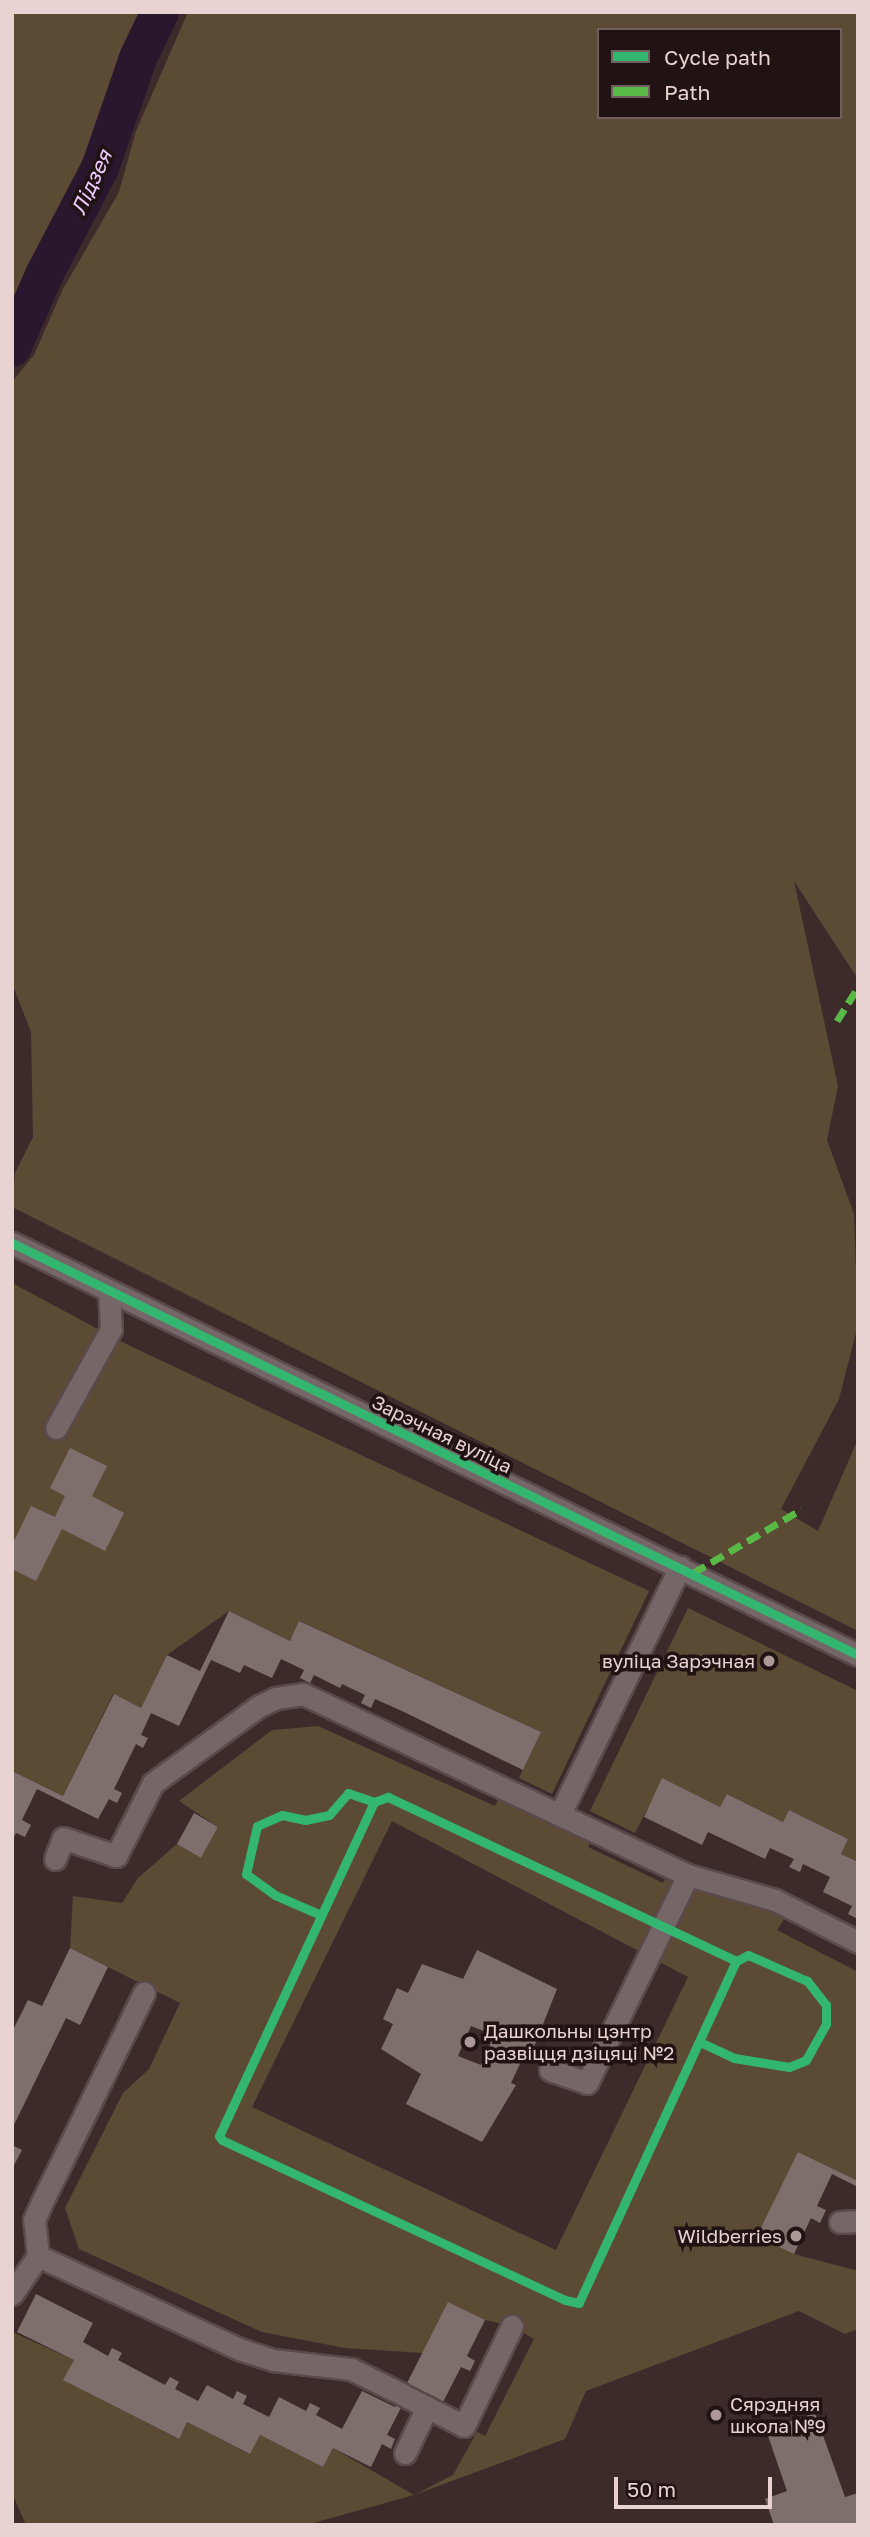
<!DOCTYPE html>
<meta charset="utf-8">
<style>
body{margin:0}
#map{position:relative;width:870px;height:2537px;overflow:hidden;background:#3d2b2c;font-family:"Golos Text",sans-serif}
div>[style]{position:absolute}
.green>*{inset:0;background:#5b4b35}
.river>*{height:38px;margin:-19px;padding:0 19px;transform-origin:19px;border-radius:19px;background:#28172d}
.building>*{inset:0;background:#7e6f6c}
.roads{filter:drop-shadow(2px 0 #5a4a4b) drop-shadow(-2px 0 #5a4a4b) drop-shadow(0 2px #5a4a4b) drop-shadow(0 -2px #5a4a4b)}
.minor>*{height:21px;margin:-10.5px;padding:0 10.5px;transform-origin:10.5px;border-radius:10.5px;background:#756768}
.quiet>*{height:7px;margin-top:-3.5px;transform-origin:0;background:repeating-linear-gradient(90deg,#58b947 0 14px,transparent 0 21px)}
.cycleway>*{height:9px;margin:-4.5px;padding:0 4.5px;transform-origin:4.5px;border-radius:4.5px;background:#33b770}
.dots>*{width:19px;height:19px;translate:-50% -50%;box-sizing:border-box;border:4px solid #211213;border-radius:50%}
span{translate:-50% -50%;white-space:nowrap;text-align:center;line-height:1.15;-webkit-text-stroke:7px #211213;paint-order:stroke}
.street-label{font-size:19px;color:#e8d2d2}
.poi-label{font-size:19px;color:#e8d2d2}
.right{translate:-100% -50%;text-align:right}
.left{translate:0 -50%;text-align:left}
.water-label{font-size:21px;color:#edcaff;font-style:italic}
.frame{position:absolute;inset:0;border:14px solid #e8d2d2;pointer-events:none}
.legend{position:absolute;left:597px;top:28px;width:245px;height:91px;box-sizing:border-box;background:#211213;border:2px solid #715f5f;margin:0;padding:9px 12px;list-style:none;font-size:21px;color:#e8d2d2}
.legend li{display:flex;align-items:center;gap:14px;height:35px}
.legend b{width:35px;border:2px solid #715f5f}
.scale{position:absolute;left:614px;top:2477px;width:158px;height:32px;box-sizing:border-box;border:4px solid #e8d2d2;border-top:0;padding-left:9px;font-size:21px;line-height:24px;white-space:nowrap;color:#e8d2d2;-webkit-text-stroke:5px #211213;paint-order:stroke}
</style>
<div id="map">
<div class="green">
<div style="clip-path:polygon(12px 12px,155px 12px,68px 229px,40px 266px,12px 328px)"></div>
<div style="clip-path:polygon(evenodd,188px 12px,858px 12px,858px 979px,794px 881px,838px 1086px,827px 1140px,854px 1214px,858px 1325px,839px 1399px,781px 1509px,818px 1531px,858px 1439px,858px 1631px,12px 1207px,15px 1173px,33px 1137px,31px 1032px,12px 983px,12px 382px,34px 355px,63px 289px,119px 192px,136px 131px,188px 12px,599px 30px,840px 30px,840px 117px,599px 117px,599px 30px)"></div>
<div style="clip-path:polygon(12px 1283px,124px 1343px,649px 1591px,552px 1794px,519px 1778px,541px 1732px,300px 1621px,290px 1641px,229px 1611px,167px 1655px,141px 1708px,113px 1694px,63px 1796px,12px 1771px)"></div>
<div style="clip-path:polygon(688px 1608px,858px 1691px,858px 1862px,841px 1854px,848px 1839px,789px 1810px,783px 1822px,727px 1794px,720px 1807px,663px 1779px,635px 1833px,590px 1811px)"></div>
<div style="clip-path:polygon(evenodd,318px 1726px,495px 1806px,504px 1788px,594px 1831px,588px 1847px,663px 1883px,671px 1867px,792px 1907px,777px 1930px,858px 1972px,858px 2181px,798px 2152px,794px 2254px,858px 2271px,858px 2329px,845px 2334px,799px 2311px,586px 2391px,565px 2439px,414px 2495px,306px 2525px,26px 2525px,12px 2493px,12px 2332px,74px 2360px,64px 2380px,178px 2439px,187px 2422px,249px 2454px,260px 2435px,323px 2467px,333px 2448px,414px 2495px,453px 2475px,477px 2432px,485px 2436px,534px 2339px,512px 2326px,485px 2320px,423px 2353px,345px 2348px,262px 2332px,79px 2249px,65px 2208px,123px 2093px,149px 2069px,180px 2003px,70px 1948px,73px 1896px,122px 1903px,138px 1878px,177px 1844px,201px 1858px,218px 1827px,179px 1801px,272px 1730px,318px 1726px,392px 1821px,688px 1977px,556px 2250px,252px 2107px,392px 1821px)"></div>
</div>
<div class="river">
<div style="left:12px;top:348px;width:80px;rotate:-66.3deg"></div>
<div style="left:44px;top:275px;width:121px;rotate:-62.4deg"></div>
<div style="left:100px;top:168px;width:116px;rotate:-70.9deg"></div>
<div style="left:138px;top:58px;width:51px;rotate:-64.4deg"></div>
</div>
<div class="building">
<div style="clip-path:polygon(70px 1448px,107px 1466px,92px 1496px,124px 1513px,105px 1551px,62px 1529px,36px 1581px,12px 1569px,12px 1545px,31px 1506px,55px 1517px,65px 1496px,50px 1488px)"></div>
<div style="clip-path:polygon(229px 1611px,290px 1641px,299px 1621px,541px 1732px,523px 1770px,402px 1711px,375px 1699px,371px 1708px,361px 1703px,365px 1695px,342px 1684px,340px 1688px,314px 1675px,310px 1683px,300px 1678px,304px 1670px,281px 1659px,272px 1678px,244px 1665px,240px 1673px,211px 1660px,179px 1726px,151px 1713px,141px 1735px,148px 1738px,143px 1748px,136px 1744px,114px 1789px,122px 1793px,117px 1803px,109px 1799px,98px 1819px,37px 1789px,22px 1820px,31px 1825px,25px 1837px,16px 1833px,12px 1841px,12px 1771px,63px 1796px,114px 1694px,141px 1708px,167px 1655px,200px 1671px)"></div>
<div style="clip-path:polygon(662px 1778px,720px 1807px,727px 1794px,783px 1822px,789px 1810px,848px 1839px,841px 1854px,858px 1862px,858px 1919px,848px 1914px,852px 1906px,823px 1892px,830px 1877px,803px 1864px,800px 1872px,789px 1867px,794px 1859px,770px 1848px,765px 1859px,708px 1832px,702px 1845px,644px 1817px)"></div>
<div style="clip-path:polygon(194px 1813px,218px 1827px,201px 1858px,177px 1844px)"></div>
<div style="clip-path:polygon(70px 1948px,108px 1967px,80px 2025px,66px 2018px,12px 2129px,12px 2032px,28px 2000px,42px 2006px)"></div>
<div style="clip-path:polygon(evenodd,477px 1950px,557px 1989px,532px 2052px,527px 2049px,511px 2083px,516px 2085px,482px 2142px,406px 2104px,421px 2074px,381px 2049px,393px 2024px,383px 2019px,397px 1988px,408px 1993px,422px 1964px,463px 1979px,477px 1950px,471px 2026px,494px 2035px,481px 2065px,458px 2056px,471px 2026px)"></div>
<div style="clip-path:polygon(12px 2145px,22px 2150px,12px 2169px)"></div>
<div style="clip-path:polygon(798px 2152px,858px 2181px,858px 2187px,832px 2174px,817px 2206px,826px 2210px,820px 2223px,811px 2218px,794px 2254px,757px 2236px)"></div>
<div style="clip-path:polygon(36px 2294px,93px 2323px,83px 2342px,108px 2356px,112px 2348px,122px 2353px,118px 2360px,165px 2385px,170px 2377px,179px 2382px,175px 2389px,198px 2401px,207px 2385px,233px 2399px,237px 2391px,247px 2396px,243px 2404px,269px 2417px,279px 2397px,306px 2411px,310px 2403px,320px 2408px,316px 2415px,342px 2429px,362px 2391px,395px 2407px,448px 2302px,485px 2320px,467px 2356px,475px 2361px,470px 2371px,461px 2367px,443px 2402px,412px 2386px,387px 2435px,395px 2439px,391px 2449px,382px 2444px,371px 2467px,333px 2448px,323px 2467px,260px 2435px,250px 2454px,187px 2422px,179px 2439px,63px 2380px,74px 2360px,17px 2332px)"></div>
<div style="clip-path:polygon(815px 2413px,845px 2497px,858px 2493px,858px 2525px,774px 2525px,765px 2499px,787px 2491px,766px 2430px)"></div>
</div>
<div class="roads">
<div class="minor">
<div style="left:12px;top:1243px;width:941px;rotate:25.97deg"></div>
<div style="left:56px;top:1428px;width:113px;rotate:-60.9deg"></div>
<div style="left:111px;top:1329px;width:36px;rotate:-93deg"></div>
<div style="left:560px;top:1814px;width:275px;rotate:-64.1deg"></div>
<div style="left:55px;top:1859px;width:22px;rotate:-69deg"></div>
<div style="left:63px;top:1838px;width:56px;rotate:18.8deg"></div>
<div style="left:116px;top:1856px;width:82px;rotate:-63.1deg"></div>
<div style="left:153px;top:1783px;width:131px;rotate:-36deg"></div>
<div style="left:259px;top:1706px;width:19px;rotate:-25deg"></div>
<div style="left:276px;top:1698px;width:27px;rotate:-8deg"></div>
<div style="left:303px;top:1694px;width:425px;rotate:25.2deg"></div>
<div style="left:688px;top:1875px;width:91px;rotate:16deg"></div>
<div style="left:775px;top:1900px;width:93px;rotate:26.8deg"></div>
<div style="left:550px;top:2070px;width:39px;rotate:19deg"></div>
<div style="left:587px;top:2083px;width:231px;rotate:-64.1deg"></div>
<div style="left:840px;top:2222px;width:18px;rotate:-3deg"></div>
<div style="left:38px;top:2256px;width:221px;rotate:24.8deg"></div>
<div style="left:239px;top:2349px;width:36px;rotate:18deg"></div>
<div style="left:273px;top:2360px;width:79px;rotate:6.6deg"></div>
<div style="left:351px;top:2369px;width:57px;rotate:26.1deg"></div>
<div style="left:12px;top:2294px;width:46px;rotate:-55.6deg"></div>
<div style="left:38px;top:2256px;width:36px;rotate:-96deg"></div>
<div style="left:34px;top:2220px;width:17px;rotate:-66deg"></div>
<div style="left:41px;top:2204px;width:235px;rotate:-64deg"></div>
<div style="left:407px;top:2397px;width:64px;rotate:27deg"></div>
<div style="left:464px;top:2426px;width:111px;rotate:-64.4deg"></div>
<div style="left:405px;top:2453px;width:51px;rotate:-64.4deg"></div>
</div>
</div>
<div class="quiet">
<div style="left:837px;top:1021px;width:39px;rotate:-58deg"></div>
<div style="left:693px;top:1573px;width:126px;rotate:-30.4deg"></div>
</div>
<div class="cycleway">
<div style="left:12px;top:1243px;width:941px;rotate:25.97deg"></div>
<div style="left:388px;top:1797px;width:385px;rotate:25.2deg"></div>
<div style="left:736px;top:1961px;width:376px;rotate:114.7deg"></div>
<div style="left:579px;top:2303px;width:14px;rotate:-168deg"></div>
<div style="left:565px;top:2300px;width:378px;rotate:-155deg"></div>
<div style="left:222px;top:2140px;width:5px;rotate:-127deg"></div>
<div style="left:219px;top:2136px;width:368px;rotate:-65.1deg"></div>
<div style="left:374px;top:1802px;width:15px;rotate:-20deg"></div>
<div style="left:321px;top:1915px;width:50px;rotate:-156.5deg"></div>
<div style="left:275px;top:1895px;width:36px;rotate:-144deg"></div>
<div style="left:246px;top:1874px;width:49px;rotate:-77.1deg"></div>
<div style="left:257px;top:1826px;width:27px;rotate:-24deg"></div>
<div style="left:282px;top:1815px;width:24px;rotate:12deg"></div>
<div style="left:305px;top:1820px;width:25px;rotate:-12deg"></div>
<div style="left:329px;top:1815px;width:29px;rotate:-49deg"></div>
<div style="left:348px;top:1793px;width:28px;rotate:19deg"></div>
<div style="left:700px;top:2042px;width:38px;rotate:25deg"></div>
<div style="left:734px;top:2058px;width:56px;rotate:9.3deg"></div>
<div style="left:789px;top:2067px;width:18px;rotate:-22deg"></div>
<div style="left:806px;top:2060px;width:41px;rotate:-60.9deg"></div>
<div style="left:826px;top:2024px;width:19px;rotate:-90deg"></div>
<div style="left:826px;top:2005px;width:31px;rotate:-128deg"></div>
<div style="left:807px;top:1981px;width:64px;rotate:-156.2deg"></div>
<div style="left:748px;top:1955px;width:13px;rotate:153deg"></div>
</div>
<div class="dots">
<div style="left:769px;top:1661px;background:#ac9898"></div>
<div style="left:470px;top:2042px;background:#ac9898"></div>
<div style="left:796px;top:2236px;background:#ac9898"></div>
<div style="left:716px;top:2415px;background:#ac9898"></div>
</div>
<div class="street-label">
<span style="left:442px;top:1434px;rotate:26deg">Зарэчная вуліца</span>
</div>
<div class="poi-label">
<span class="right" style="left:755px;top:1661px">вуліца Зарэчная</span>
<span class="left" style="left:484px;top:2042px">Дашкольны цэнтр<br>развіцця дзіцяці №2</span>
<span class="right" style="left:782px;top:2236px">Wildberries</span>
<span class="left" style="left:730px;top:2415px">Сярэдняя<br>школа №9</span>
</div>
<div class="water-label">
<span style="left:91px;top:182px;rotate:-65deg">Лідзея</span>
</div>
<div class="frame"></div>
<ul class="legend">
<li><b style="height:9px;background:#33b770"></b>Cycle path</li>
<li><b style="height:9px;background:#58b947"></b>Path</li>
</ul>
<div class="scale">50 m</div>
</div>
